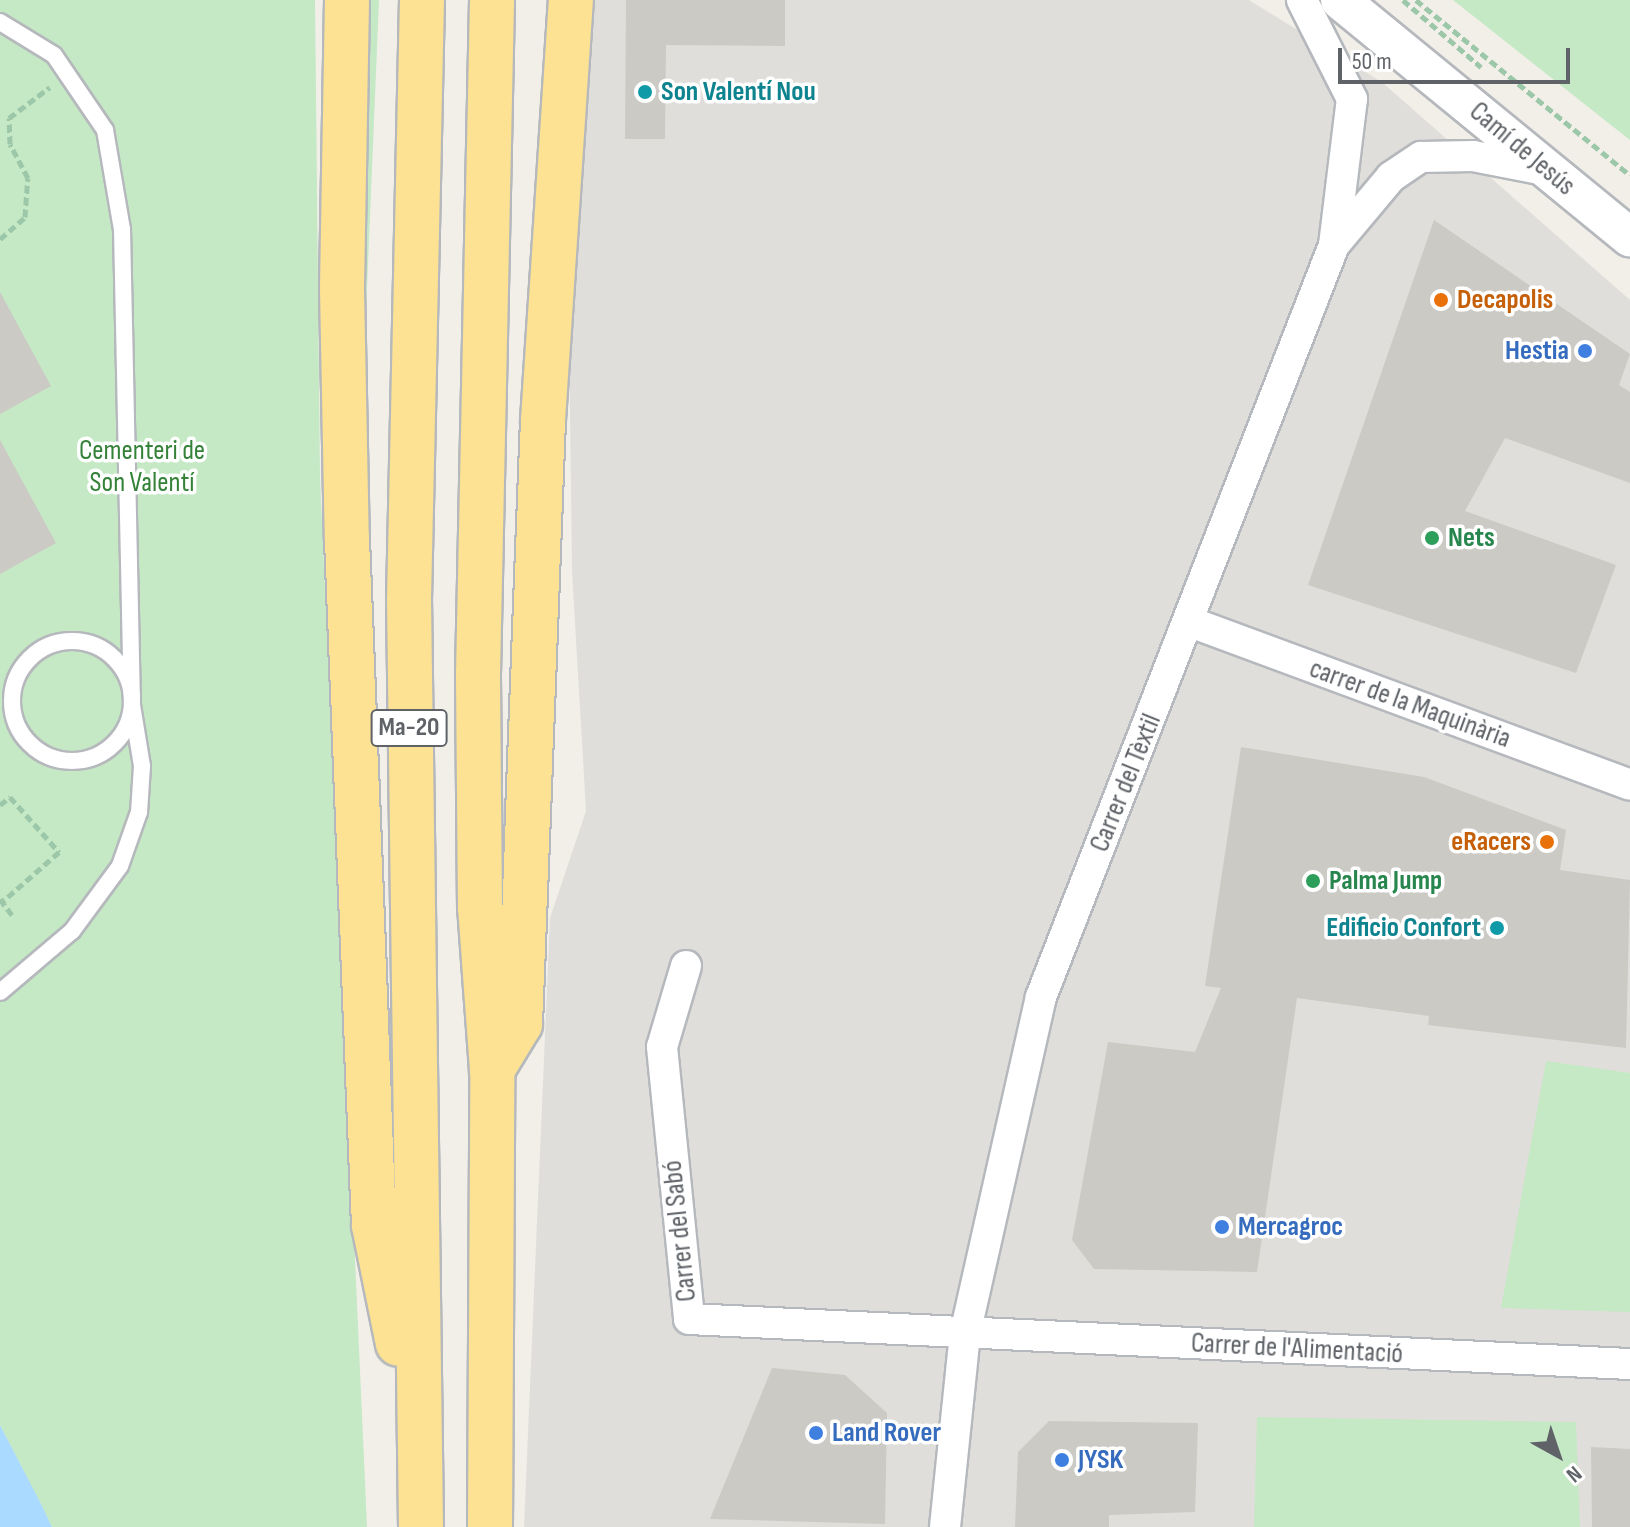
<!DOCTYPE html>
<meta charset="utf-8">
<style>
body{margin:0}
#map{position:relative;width:1630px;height:1527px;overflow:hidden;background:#f1efe8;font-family:"Sofia Sans Condensed",sans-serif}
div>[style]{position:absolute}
.industrial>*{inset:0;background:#e0deda}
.green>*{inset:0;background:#c5e8c5}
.water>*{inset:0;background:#aadaff}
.building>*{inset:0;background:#cccac5}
.path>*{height:5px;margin-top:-2.5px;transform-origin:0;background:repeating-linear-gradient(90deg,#9cc7a9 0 8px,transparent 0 12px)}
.roads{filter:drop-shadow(2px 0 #b5b8bc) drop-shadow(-2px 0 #b5b8bc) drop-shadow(0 2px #b5b8bc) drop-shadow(0 -2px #b5b8bc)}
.service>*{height:16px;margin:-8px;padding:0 8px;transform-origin:8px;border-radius:8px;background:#fff}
.service>.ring{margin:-8px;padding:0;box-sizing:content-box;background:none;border:16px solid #fff;border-radius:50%}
.minor>*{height:30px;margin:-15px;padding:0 15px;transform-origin:15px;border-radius:15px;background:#fff}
.tertiary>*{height:38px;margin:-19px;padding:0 19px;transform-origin:19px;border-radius:19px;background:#fff}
.motorway>*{height:44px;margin:-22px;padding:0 22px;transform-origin:22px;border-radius:22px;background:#fde293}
.dots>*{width:22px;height:22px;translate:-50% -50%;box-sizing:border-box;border:4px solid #fff;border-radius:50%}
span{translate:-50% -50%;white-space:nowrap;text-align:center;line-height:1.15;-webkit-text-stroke:7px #fff;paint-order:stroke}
.shield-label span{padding:2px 6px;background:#fff;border:2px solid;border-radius:6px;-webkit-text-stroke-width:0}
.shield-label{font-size:26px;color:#5f6368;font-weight:700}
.culture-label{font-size:28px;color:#0d838f;font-weight:700}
.left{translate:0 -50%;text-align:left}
.right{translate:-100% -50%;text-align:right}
.street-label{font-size:28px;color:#5f6368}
.food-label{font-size:28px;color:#c56008;font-weight:700}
.shop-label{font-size:28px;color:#366cbe;font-weight:700}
.park-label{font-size:28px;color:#348238}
.leisure-label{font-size:28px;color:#27864d;font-weight:700}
.north{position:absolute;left:1518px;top:1415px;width:80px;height:80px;-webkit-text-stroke:6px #fff;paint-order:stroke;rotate:140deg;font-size:22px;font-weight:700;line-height:32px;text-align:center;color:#5f6368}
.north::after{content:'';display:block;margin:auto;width:28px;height:36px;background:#5f6368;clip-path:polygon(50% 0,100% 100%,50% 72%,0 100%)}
.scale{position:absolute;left:1338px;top:48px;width:232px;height:36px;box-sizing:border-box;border:4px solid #5f6368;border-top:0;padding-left:10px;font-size:24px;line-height:28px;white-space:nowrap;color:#5f6368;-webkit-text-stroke:6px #fff;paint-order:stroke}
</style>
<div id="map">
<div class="industrial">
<div style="clip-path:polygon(586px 0,1249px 0,1383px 83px,1630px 300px,1630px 1527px,524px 1527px,550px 918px,586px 811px,572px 572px,569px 328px)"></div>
</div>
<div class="green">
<div style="clip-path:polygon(0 0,315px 0,320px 478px,367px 1527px,52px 1527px,0 1425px)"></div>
<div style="clip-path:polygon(362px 0,379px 0,363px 384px)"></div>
<div style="clip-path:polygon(1453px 0,1630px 0,1630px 140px)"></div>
<div style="clip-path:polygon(1546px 1061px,1630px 1073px,1630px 1312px,1501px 1308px)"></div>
<div style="clip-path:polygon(1257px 1417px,1576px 1422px,1580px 1527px,1254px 1527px)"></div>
</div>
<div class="water">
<div style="clip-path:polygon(0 1425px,41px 1504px,52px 1527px,0 1527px)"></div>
</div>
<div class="building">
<div style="clip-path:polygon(626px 0,785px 0,785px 46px,666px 45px,665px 139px,625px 139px)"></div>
<div style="clip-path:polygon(1434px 220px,1630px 354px,1619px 385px,1630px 392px,1630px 483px,1505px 438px,1465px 511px,1616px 565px,1576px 673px,1308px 585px)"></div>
<div style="clip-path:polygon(0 292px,51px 386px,0 414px)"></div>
<div style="clip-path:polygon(0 440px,56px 543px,0 574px)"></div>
<div style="clip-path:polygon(1241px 747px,1424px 777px,1566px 830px,1560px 870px,1630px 880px,1626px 1048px,1428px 1025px,1429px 1016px,1297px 998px,1257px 1272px,1094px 1269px,1072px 1240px,1108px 1042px,1195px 1052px,1221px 988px,1205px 986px)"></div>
<div style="clip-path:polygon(772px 1368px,845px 1375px,887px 1413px,885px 1524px,710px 1519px)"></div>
<div style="clip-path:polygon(1049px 1421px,1198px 1423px,1195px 1512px,1109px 1515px,1109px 1527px,1015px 1527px,1018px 1452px)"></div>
<div style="clip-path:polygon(1591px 1447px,1630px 1449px,1630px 1527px,1592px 1527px)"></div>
</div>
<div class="path">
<div style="left:1403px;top:0;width:103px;rotate:40.7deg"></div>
<div style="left:1416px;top:0;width:276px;rotate:39.3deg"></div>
<div style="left:0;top:239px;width:33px;rotate:-41deg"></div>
<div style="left:25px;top:217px;width:39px;rotate:-86deg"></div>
<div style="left:28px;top:178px;width:38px;rotate:-118deg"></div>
<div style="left:10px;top:144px;width:26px;rotate:-92deg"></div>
<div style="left:9px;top:118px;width:51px;rotate:-37.1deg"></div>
<div style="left:0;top:805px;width:13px;rotate:-39deg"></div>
<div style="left:10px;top:797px;width:74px;rotate:48.3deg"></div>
<div style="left:59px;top:852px;width:76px;rotate:138.7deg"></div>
<div style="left:0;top:899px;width:20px;rotate:53deg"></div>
</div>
<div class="roads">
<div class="service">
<div style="left:0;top:22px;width:63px;rotate:31.4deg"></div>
<div style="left:54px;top:55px;width:91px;rotate:55.8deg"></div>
<div style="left:105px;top:130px;width:100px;rotate:80.3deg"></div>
<div style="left:122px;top:229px;width:476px;rotate:88.8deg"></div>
<div style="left:132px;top:705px;width:62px;rotate:80.7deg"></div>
<div style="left:142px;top:766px;width:46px;rotate:93.7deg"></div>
<div style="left:139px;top:812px;width:57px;rotate:109.4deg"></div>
<div style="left:120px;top:866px;width:81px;rotate:126.4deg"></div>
<div style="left:72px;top:931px;width:94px;rotate:139.7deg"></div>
<div class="ring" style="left:12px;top:641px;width:104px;height:104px"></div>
</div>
<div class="minor">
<div style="left:1334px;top:245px;width:89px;rotate:-50deg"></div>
<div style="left:1391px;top:177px;width:36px;rotate:-34deg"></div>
<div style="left:1421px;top:157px;width:52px;rotate:-1.1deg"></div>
<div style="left:1473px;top:156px;width:73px;rotate:11deg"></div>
<div style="left:1190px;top:622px;width:469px;rotate:20.3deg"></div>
<div style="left:686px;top:966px;width:84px;rotate:106.5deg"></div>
<div style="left:662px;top:1047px;width:273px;rotate:84.3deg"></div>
<div style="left:689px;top:1319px;width:942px;rotate:2.74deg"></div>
<div style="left:945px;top:1527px;width:194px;rotate:-84.1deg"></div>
<div style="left:965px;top:1334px;width:345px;rotate:-77.3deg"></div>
<div style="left:1041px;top:997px;width:807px;rotate:-68.71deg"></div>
<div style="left:1334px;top:245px;width:147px;rotate:-83deg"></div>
<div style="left:1352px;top:99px;width:111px;rotate:-116.8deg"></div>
</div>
<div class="tertiary">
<div style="left:1340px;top:0;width:375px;rotate:39.3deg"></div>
</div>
<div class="motorway">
<div style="left:347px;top:0;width:289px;rotate:91deg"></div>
<div style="left:342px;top:289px;width:250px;rotate:88.9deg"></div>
<div style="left:347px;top:539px;width:687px;rotate:87.75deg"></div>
<div style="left:374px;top:1225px;width:121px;rotate:78.6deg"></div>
<div style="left:492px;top:1070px;width:54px;rotate:-58.7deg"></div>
<div style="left:520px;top:1024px;width:604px;rotate:-87.82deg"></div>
<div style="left:543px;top:420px;width:421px;rotate:-86.2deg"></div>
<div style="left:421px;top:1527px;width:927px;rotate:-90.74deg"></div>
<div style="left:409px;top:600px;width:600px;rotate:-88.76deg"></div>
<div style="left:490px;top:1527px;width:457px;rotate:-89.7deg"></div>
<div style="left:492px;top:1070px;width:163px;rotate:-94.2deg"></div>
<div style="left:480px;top:907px;width:232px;rotate:-90.5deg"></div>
<div style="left:478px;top:675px;width:675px;rotate:-88.81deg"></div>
</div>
</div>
<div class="dots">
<div style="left:645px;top:92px;background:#0f9aa8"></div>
<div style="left:1441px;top:300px;background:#e8710a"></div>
<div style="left:1585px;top:351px;background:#3f7fe0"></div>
<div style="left:1432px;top:538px;background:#2e9e5b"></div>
<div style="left:1547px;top:842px;background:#e8710a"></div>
<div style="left:1313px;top:881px;background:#2e9e5b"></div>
<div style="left:1497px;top:928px;background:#0f9aa8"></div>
<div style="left:1222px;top:1227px;background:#3f7fe0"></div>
<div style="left:816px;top:1433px;background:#3f7fe0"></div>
<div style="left:1062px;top:1460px;background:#3f7fe0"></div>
</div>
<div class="shield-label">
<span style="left:409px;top:728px">Ma-20</span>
</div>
<div class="culture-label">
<span class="left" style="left:661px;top:92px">Son Valentí Nou</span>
<span class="right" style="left:1481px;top:928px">Edificio Confort</span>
</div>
<div class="street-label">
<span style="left:1522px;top:149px;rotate:40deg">Camí de Jesús</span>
<span style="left:1410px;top:704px;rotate:20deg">carrer de la Maquinària</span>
<span style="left:1126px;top:783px;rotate:-68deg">Carrer del Tèxtil</span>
<span style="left:680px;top:1231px;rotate:-96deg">Carrer del Sabó</span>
<span style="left:1297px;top:1349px;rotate:3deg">Carrer de l'Alimentació</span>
</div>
<div class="food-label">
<span class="left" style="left:1457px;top:300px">Decapolis</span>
<span class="right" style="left:1531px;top:842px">eRacers</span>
</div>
<div class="shop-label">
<span class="right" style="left:1569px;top:351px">Hestia</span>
<span class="left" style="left:1238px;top:1227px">Mercagroc</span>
<span class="left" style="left:832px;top:1433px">Land Rover</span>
<span class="left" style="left:1078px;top:1460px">JYSK</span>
</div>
<div class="park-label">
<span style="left:142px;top:467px">Cementeri de<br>Son Valentí</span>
</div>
<div class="leisure-label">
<span class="left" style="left:1448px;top:538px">Nets</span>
<span class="left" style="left:1329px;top:881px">Palma Jump</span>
</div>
<div class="north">N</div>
<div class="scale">50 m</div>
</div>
